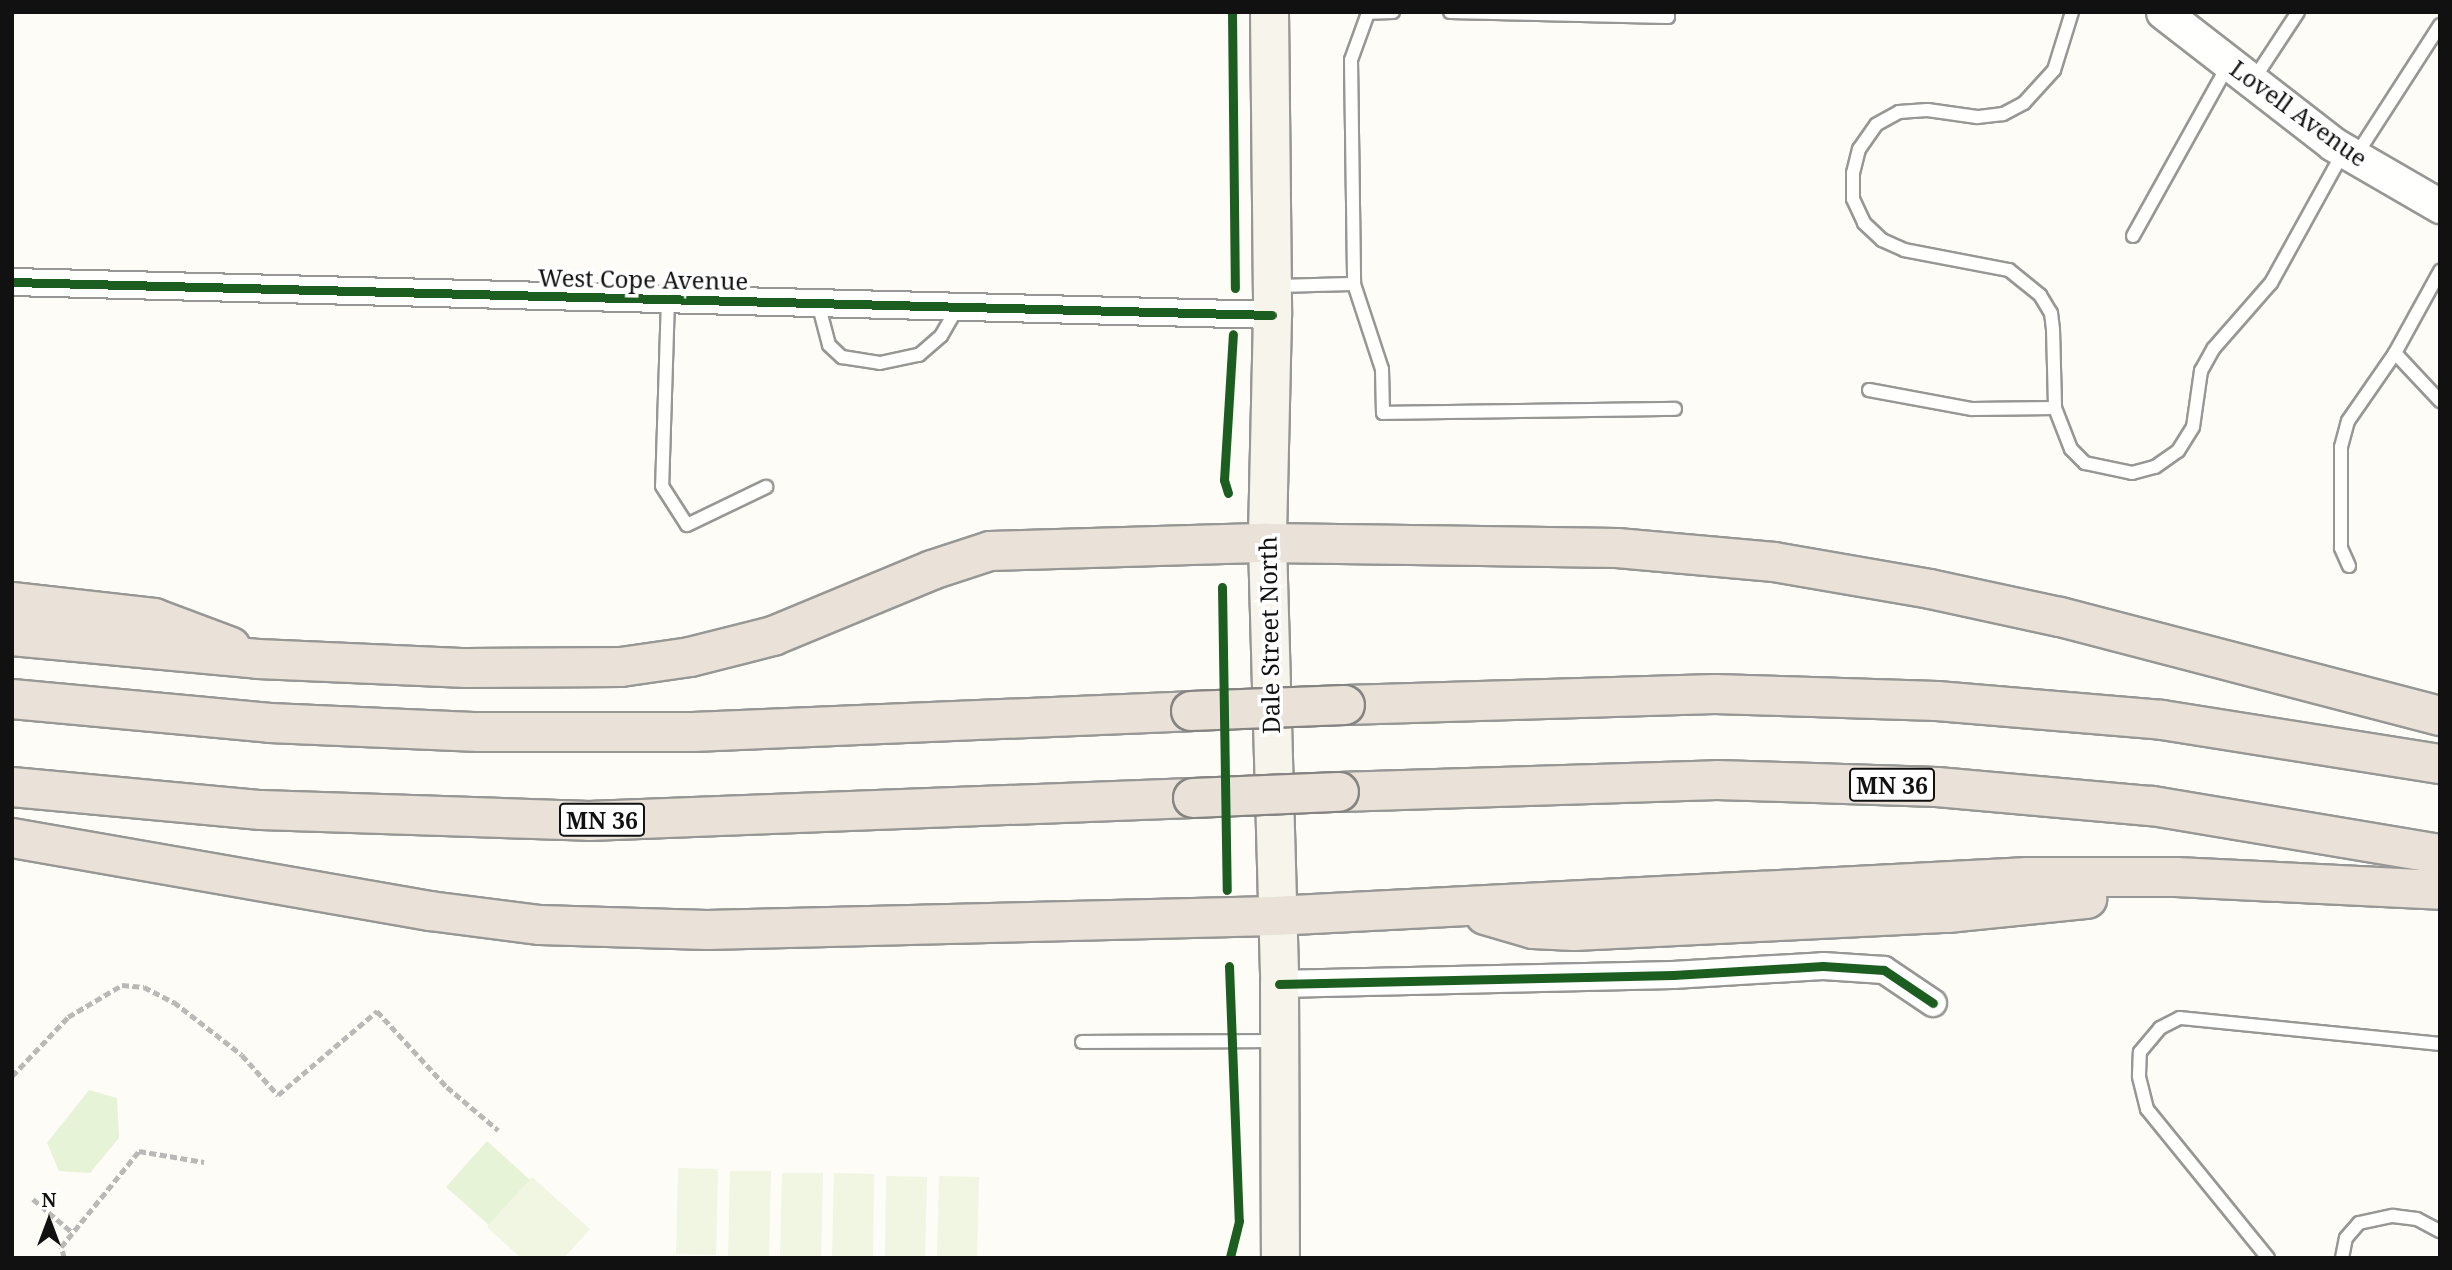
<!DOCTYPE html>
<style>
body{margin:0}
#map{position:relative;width:2452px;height:1270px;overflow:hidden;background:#fdfcf7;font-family:"Noto Serif",serif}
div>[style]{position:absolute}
.green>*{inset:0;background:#e7f3d7}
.pitch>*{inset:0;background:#f0f6e1}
.path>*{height:4.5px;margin-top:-2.25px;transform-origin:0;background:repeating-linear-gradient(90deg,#b9b9b8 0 7px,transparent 0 10.5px)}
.roads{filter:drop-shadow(2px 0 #979795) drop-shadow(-2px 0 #979795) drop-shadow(0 2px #979795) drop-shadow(0 -2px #979795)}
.service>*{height:12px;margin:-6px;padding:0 6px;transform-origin:6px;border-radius:6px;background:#fffffe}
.minor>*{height:26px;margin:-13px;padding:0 13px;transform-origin:13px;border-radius:13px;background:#fffffe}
.tertiary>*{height:33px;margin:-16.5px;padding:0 16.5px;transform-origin:16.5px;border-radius:16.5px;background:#fffffe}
.secondary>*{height:37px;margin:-18.5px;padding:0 18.5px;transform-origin:18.5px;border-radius:18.5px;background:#f6f4eb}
.motorway>*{height:38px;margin:-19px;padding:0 19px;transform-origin:19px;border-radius:19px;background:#eae1d8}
.bridges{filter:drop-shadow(2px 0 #858482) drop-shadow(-2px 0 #858482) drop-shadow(0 2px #858482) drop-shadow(0 -2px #858482)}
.motorway-bridge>*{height:38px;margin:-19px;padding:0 19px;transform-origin:19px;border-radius:19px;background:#eae1d8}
.cycleway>*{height:9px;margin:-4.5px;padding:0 4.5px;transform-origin:4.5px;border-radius:4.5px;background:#1b5e20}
span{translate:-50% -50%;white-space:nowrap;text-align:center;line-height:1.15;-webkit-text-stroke:7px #fff;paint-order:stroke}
.shield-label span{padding:2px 5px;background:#fff;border:2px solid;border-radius:5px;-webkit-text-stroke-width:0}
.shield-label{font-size:23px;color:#111;font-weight:700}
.street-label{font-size:24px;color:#111}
.frame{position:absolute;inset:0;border:14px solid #111;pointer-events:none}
.north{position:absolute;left:14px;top:1186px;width:70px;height:70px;-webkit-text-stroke:5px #fff;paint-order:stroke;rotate:0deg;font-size:19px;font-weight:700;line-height:28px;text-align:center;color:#111}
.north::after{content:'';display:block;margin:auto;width:24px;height:32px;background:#111;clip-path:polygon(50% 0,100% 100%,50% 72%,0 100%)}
</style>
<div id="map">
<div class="green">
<div style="clip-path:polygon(89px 1090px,117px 1098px,119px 1138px,90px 1173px,59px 1171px,47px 1143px)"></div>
<div style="clip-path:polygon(487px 1141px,530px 1180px,489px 1225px,446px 1187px)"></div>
</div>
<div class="pitch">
<div style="clip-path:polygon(678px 1168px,718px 1169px,716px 1255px,676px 1254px)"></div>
<div style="clip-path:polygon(730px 1171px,771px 1171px,769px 1257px,728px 1256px)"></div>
<div style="clip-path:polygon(782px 1173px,823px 1173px,821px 1258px,780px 1258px)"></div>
<div style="clip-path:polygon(834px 1173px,874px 1174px,873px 1258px,832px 1258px)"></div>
<div style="clip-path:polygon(886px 1176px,927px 1177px,925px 1258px,885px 1258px)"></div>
<div style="clip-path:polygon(939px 1176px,979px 1177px,977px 1258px,937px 1258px)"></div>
<div style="clip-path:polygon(532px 1177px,590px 1229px,564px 1258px,521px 1258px,487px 1227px)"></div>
</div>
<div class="path">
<div style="left:12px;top:1076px;width:81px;rotate:-46.5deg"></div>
<div style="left:68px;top:1017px;width:63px;rotate:-30.7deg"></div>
<div style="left:122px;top:985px;width:22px;rotate:5deg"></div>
<div style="left:144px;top:987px;width:34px;rotate:27deg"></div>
<div style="left:174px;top:1002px;width:86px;rotate:37.9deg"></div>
<div style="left:242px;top:1055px;width:54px;rotate:48deg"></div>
<div style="left:278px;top:1095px;width:130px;rotate:-40.3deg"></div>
<div style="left:377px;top:1011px;width:103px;rotate:47.4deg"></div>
<div style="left:447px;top:1087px;width:67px;rotate:40.1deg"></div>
<div style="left:33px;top:1199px;width:52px;rotate:40.4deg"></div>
<div style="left:64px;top:1258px;width:11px;rotate:-105deg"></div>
<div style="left:61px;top:1247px;width:124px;rotate:-50.9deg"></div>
<div style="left:139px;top:1151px;width:66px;rotate:9.6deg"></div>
</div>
<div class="roads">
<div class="service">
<div style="left:1393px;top:12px;width:25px;rotate:178deg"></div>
<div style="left:1368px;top:13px;width:50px;rotate:109.9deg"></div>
<div style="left:1351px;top:60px;width:224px;rotate:89.2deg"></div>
<div style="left:1354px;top:284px;width:89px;rotate:71.8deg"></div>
<div style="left:1382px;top:369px;width:44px;rotate:88.7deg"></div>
<div style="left:1383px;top:413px;width:292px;rotate:-0.8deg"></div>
<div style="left:1450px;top:12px;width:218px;rotate:1.3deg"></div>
<div style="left:1668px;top:17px;width:5px;rotate:-90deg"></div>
<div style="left:2072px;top:12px;width:61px;rotate:107.2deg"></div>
<div style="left:2054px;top:70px;width:45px;rotate:132.3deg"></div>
<div style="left:2024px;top:103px;width:24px;rotate:152deg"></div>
<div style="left:2003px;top:114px;width:26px;rotate:173deg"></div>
<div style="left:1977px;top:117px;width:50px;rotate:-172deg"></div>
<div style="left:1927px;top:110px;width:28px;rotate:176deg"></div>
<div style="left:1899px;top:112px;width:26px;rotate:151deg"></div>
<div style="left:1876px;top:125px;width:29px;rotate:125deg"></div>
<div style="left:1859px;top:149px;width:25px;rotate:104deg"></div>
<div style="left:1853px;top:173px;width:26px;rotate:90deg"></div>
<div style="left:1853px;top:199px;width:26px;rotate:65deg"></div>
<div style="left:1864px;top:223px;width:25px;rotate:43deg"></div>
<div style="left:1882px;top:240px;width:24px;rotate:24deg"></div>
<div style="left:1904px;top:250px;width:107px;rotate:10.8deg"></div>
<div style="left:2009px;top:270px;width:40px;rotate:39deg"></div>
<div style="left:2040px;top:295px;width:21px;rotate:59deg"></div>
<div style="left:2051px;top:313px;width:16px;rotate:83deg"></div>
<div style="left:2053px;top:329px;width:79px;rotate:88.5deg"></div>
<div style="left:2055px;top:408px;width:44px;rotate:68.7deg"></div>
<div style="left:2071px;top:449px;width:20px;rotate:45deg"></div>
<div style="left:2085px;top:463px;width:48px;rotate:12deg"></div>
<div style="left:2132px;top:473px;width:24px;rotate:-15deg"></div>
<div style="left:2155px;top:467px;width:28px;rotate:-35deg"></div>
<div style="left:2178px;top:451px;width:28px;rotate:-58deg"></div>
<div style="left:2193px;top:427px;width:57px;rotate:-81.9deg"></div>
<div style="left:2201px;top:371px;width:26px;rotate:-61deg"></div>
<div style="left:2214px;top:348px;width:86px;rotate:-48.8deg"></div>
<div style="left:2271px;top:283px;width:151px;rotate:-61.1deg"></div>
<div style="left:2254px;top:79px;width:80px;rotate:-56.7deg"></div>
<div style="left:2355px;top:157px;width:157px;rotate:-57.2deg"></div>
<div style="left:2133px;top:236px;width:196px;rotate:-60.9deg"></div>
<div style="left:1276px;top:286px;width:78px;rotate:-1.5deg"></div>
<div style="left:668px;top:299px;width:187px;rotate:91.8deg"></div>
<div style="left:662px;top:486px;width:46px;rotate:57.3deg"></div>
<div style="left:687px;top:525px;width:88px;rotate:-25.7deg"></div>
<div style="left:818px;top:303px;width:43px;rotate:75.3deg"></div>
<div style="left:829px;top:345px;width:18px;rotate:43deg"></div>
<div style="left:842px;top:357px;width:38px;rotate:9deg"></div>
<div style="left:880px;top:363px;width:40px;rotate:-12deg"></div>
<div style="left:919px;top:355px;width:29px;rotate:-41deg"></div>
<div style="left:941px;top:336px;width:34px;rotate:-60deg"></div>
<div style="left:2395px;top:353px;width:66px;rotate:46.8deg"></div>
<div style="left:1869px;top:390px;width:105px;rotate:10.5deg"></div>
<div style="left:1972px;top:409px;width:83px;rotate:-0.7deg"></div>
<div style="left:2349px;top:566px;width:20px;rotate:-114deg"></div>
<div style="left:2341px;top:548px;width:101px;rotate:-90deg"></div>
<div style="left:2341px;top:447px;width:27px;rotate:-75deg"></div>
<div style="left:2348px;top:421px;width:83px;rotate:-55.3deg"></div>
<div style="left:2395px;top:353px;width:94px;rotate:-61.2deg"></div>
<div style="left:1082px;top:1042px;width:195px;rotate:-0.3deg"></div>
<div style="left:2268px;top:1258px;width:192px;rotate:-129.1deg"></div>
<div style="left:2147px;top:1109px;width:34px;rotate:-104deg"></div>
<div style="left:2139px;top:1076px;width:24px;rotate:-88deg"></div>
<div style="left:2140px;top:1052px;width:31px;rotate:-50deg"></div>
<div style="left:2160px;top:1028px;width:22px;rotate:-27deg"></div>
<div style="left:2180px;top:1018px;width:261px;rotate:5.7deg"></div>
<div style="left:2342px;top:1258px;width:20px;rotate:-79deg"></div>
<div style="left:2346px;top:1238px;width:20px;rotate:-49deg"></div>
<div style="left:2359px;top:1223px;width:35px;rotate:-12deg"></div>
<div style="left:2393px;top:1216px;width:24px;rotate:7deg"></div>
<div style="left:2417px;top:1219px;width:26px;rotate:28deg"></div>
</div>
<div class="minor">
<div style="left:12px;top:282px;width:1260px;rotate:1.5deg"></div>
<div style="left:1279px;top:984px;width:394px;rotate:-1.3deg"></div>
<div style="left:1673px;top:975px;width:150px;rotate:-3.4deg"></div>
<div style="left:1823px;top:966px;width:61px;rotate:3.8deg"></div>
<div style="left:1884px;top:970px;width:59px;rotate:34deg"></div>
</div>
<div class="tertiary">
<div style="left:2163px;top:12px;width:215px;rotate:37.8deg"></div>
<div style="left:2333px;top:144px;width:124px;rotate:30.1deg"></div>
</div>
<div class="secondary">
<div style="left:1269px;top:12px;width:303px;rotate:89.4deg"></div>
<div style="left:1272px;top:315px;width:228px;rotate:91.3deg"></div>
<div style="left:1267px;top:543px;width:441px;rotate:88.4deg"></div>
<div style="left:1279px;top:984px;width:274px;rotate:89.8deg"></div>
</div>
<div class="motorway">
<div style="left:12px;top:602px;width:143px;rotate:6.4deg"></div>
<div style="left:154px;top:618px;width:82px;rotate:20.6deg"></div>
<div style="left:12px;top:636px;width:247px;rotate:5.3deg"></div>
<div style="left:258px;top:659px;width:209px;rotate:2.5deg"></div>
<div style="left:467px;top:668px;width:154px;rotate:-0.4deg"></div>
<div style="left:621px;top:667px;width:70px;rotate:-8.2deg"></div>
<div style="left:690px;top:657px;width:86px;rotate:-14.2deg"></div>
<div style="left:773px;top:636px;width:172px;rotate:-22.5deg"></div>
<div style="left:932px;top:570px;width:61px;rotate:-18.1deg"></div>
<div style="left:990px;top:551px;width:277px;rotate:-1.7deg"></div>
<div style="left:1267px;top:543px;width:350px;rotate:0.8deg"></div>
<div style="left:1617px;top:548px;width:158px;rotate:5.1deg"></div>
<div style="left:1774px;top:562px;width:158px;rotate:9.8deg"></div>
<div style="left:1930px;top:589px;width:133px;rotate:12.2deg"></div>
<div style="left:2060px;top:617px;width:393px;rotate:14.6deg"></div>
<div style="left:12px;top:699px;width:259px;rotate:5.3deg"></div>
<div style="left:270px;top:723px;width:209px;rotate:2.5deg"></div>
<div style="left:479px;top:732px;width:214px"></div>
<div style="left:693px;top:732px;width:498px;rotate:-2.4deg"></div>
<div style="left:1345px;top:705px;width:370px;rotate:-1.7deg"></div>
<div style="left:1715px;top:694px;width:222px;rotate:1.8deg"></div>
<div style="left:1937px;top:701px;width:226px;rotate:4.8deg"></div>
<div style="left:2162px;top:720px;width:281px;rotate:9deg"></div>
<div style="left:12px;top:787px;width:250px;rotate:5.3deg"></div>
<div style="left:261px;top:810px;width:328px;rotate:1.9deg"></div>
<div style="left:589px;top:821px;width:604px;rotate:-2.18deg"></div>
<div style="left:1339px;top:792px;width:378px;rotate:-1.8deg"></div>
<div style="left:1717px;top:780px;width:220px;rotate:1.8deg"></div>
<div style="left:1937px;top:787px;width:216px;rotate:5.1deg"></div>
<div style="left:2152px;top:806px;width:292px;rotate:9.5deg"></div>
<div style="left:12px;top:838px;width:424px;rotate:9.9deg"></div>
<div style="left:430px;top:911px;width:111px;rotate:7.3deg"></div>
<div style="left:540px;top:925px;width:167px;rotate:1.7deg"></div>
<div style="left:707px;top:930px;width:567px;rotate:-1.41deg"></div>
<div style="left:1274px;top:916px;width:755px;rotate:-2.96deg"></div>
<div style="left:2028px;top:877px;width:148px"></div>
<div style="left:2176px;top:877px;width:264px;rotate:2.8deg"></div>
<div style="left:1485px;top:915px;width:50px;rotate:16.3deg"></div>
<div style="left:1533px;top:929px;width:41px;rotate:2.8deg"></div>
<div style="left:1574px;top:931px;width:374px;rotate:-2.8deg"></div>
<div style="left:1948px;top:913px;width:140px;rotate:-5.8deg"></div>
</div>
</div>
<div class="bridges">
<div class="motorway-bridge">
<div style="left:1191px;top:711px;width:154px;rotate:-2.2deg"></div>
<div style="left:1193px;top:798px;width:146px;rotate:-2.4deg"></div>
</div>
</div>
<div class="cycleway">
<div style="left:1232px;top:12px;width:276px;rotate:89.4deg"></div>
<div style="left:12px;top:282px;width:1260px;rotate:1.5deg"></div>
<div style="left:1228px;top:493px;width:14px;rotate:-107deg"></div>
<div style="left:1224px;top:480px;width:146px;rotate:-86.5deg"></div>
<div style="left:1222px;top:587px;width:303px;rotate:89.1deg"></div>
<div style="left:1229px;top:966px;width:255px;rotate:87.8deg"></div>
<div style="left:1239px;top:1221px;width:38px;rotate:104deg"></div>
<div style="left:1279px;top:984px;width:394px;rotate:-1.3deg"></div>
<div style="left:1673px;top:975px;width:150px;rotate:-3.4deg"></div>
<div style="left:1823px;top:966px;width:61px;rotate:3.8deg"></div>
<div style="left:1884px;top:970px;width:59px;rotate:34deg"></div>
</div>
<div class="shield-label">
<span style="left:1892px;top:785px">MN 36</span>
<span style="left:602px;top:820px">MN 36</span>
</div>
<div class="street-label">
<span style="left:2299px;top:113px;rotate:36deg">Lovell Avenue</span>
<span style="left:643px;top:279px;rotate:1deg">West Cope Avenue</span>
<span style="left:1269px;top:635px;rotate:-91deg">Dale Street North</span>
</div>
<div class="frame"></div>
<div class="north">N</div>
</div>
